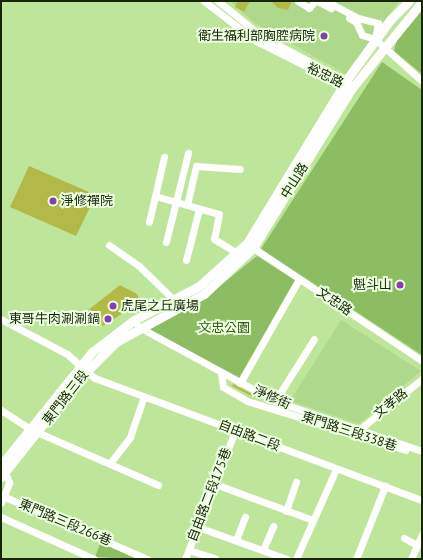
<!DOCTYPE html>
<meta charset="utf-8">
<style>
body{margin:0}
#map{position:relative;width:423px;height:560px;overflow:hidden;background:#bde69b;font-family:"PT Sans","Noto Sans TC",sans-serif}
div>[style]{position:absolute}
.built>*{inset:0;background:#aed98a}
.green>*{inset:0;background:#8dbd62}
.building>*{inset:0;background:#b3b946}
.minor>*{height:7px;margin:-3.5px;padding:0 3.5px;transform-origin:3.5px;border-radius:3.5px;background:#fff}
.major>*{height:9px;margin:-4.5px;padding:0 4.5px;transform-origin:4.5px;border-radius:4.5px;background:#fff}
.dots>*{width:11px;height:11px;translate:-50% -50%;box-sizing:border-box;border:2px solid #edffe1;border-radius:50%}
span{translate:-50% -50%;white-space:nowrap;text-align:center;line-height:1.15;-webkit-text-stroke:4px #edffe1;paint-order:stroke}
.poi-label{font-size:13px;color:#162507}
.right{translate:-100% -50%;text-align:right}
.left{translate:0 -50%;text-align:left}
.street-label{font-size:13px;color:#162507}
.park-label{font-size:13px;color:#385815}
.frame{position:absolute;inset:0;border:2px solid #162507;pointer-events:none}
</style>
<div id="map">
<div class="built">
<div style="clip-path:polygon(230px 1px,399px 1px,346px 74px,256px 24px)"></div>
<div style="clip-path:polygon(341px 320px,421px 371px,359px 424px,290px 401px)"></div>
</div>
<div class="green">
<div style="clip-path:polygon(422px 9px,422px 74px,394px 51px,398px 36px)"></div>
<div style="clip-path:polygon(382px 62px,422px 90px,422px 355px,261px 249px)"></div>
<div style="clip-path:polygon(257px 256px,295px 280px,239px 378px,144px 327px,210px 294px)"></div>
<div style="clip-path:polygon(101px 542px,134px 558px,134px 559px,95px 557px)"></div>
</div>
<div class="building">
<div style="clip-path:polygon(238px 1px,250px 1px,244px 12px,235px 7px)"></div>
<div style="clip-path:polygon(271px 1px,292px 1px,288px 10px,278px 8px)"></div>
<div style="clip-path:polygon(293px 28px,312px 37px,309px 43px,290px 33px)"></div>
<div style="clip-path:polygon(29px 166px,96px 195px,76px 236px,10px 207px)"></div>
<div style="clip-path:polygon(120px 285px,137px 294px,140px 302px,103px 326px,87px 311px)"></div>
<div style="clip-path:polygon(233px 384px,256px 396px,255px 398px,232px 386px)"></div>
</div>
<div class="minor">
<div style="left:204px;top:1px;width:66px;rotate:37.6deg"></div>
<div style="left:256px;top:41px;width:102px;rotate:26.8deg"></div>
<div style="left:218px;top:1px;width:54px;rotate:39deg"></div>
<div style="left:260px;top:35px;width:101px;rotate:28.3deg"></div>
<div style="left:298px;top:1px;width:13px;rotate:32deg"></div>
<div style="left:309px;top:8px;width:9px;rotate:-49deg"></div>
<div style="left:317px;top:1px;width:16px;rotate:27deg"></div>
<div style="left:326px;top:1px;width:36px;rotate:28deg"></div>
<div style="left:358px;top:18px;width:21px;rotate:14deg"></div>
<div style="left:378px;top:23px;width:16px;rotate:101deg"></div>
<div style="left:349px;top:18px;width:8px;rotate:30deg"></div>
<div style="left:356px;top:22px;width:14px;rotate:65deg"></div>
<div style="left:362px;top:35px;width:14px;rotate:17deg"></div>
<div style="left:375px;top:39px;width:63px;rotate:41.8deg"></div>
<div style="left:155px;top:196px;width:66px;rotate:15.7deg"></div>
<div style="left:219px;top:214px;width:25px;rotate:101deg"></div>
<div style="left:214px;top:239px;width:27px;rotate:31deg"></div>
<div style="left:187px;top:205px;width:40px;rotate:-77deg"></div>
<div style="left:196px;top:166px;width:44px;rotate:3.9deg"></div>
<div style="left:149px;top:222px;width:67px;rotate:-77deg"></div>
<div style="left:166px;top:242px;width:92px;rotate:-76.1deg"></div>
<div style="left:109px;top:245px;width:37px;rotate:35deg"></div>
<div style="left:139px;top:266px;width:47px;rotate:44.1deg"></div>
<div style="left:173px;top:299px;width:10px;rotate:66deg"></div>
<div style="left:249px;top:245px;width:208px;rotate:33.8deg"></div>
<div style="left:186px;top:260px;width:53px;rotate:-75.7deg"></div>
<div style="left:1px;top:319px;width:75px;rotate:27.9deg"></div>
<div style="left:67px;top:354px;width:37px;rotate:41deg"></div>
<div style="left:95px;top:378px;width:349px;rotate:20.5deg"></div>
<div style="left:134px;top:320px;width:9px;rotate:54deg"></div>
<div style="left:139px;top:327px;width:155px;rotate:28.6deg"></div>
<div style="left:275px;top:401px;width:155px;rotate:18.8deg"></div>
<div style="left:221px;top:373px;width:14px;rotate:82deg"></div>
<div style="left:223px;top:387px;width:28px;rotate:30deg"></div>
<div style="left:247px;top:401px;width:166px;rotate:17.1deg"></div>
<div style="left:240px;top:383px;width:120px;rotate:-60.4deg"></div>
<div style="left:275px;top:401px;width:73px;rotate:-57.8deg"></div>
<div style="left:1px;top:410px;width:35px;rotate:33deg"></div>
<div style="left:360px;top:429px;width:80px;rotate:-38.9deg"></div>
<div style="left:39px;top:433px;width:130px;rotate:23.6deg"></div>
<div style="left:110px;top:463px;width:33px;rotate:-52deg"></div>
<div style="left:130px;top:437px;width:43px;rotate:-71.1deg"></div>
<div style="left:215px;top:484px;width:104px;rotate:20.2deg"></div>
<div style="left:5px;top:497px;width:155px;rotate:23.6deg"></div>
<div style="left:1px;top:503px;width:22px;rotate:-68deg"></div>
<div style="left:9px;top:483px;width:16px;rotate:-108deg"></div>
<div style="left:286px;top:511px;width:31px;rotate:-71deg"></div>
<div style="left:1px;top:517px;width:102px;rotate:24.3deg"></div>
<div style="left:198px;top:527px;width:95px;rotate:19.8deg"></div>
<div style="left:404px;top:538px;width:15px;rotate:28deg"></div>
<div style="left:236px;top:540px;width:25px;rotate:-69deg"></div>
<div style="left:189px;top:550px;width:28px;rotate:18deg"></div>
<div style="left:263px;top:550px;width:26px;rotate:-67deg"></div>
<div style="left:185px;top:559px;width:137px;rotate:-68.7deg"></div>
<div style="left:296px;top:559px;width:98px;rotate:-66deg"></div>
<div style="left:356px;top:559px;width:79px;rotate:-68.3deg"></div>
<div style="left:411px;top:559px;width:27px;rotate:-66deg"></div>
</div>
<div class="major">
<div style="left:1px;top:465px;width:145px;rotate:-51.2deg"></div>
<div style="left:92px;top:352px;width:53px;rotate:-37.3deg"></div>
<div style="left:134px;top:320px;width:73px;rotate:-27.6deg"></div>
<div style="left:199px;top:286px;width:64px;rotate:-41.9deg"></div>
<div style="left:247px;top:243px;width:192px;rotate:-58.6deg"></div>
<div style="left:347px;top:79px;width:73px;rotate:-53.9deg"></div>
<div style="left:390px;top:20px;width:27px;rotate:-45deg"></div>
<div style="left:1px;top:477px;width:124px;rotate:-51.6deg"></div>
<div style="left:78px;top:380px;width:54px;rotate:-45deg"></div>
<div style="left:116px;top:342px;width:100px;rotate:-28.6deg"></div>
<div style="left:204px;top:294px;width:67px;rotate:-43.2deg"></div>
<div style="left:253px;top:248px;width:188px;rotate:-58.3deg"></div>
<div style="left:352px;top:88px;width:111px;rotate:-50.9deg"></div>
</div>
<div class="dots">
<div style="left:324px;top:36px;background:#883eb0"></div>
<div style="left:53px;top:201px;background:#883eb0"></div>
<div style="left:400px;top:285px;background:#883eb0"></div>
<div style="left:113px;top:306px;background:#883eb0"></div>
<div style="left:108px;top:319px;background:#883eb0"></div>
</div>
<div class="poi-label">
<span class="right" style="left:315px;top:36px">衛生福利部胸腔病院</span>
<span class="left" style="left:61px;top:201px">淨修禪院</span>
<span class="right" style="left:392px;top:285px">魁斗山</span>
<span class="left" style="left:121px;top:306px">虎尾之丘廣場</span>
<span class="right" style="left:100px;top:319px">東哥牛肉涮涮鍋</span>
</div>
<div class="street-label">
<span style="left:325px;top:76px;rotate:26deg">裕忠路</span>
<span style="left:295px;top:181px;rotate:-58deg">中山路</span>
<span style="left:334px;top:302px;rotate:34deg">文忠路</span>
<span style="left:66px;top:398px;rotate:-52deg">東門路三段</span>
<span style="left:272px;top:398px;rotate:24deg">淨修街</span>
<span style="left:391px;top:404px;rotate:-39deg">文孝路</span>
<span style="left:349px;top:432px;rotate:18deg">東門路三段338巷</span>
<span style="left:249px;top:436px;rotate:21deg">自由路二段</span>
<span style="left:210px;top:495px;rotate:-69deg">自由路二段175巷</span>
<span style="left:65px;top:523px;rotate:23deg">東門路三段266巷</span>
</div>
<div class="park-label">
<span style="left:224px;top:328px">文忠公園</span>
</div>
<div class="frame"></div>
</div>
